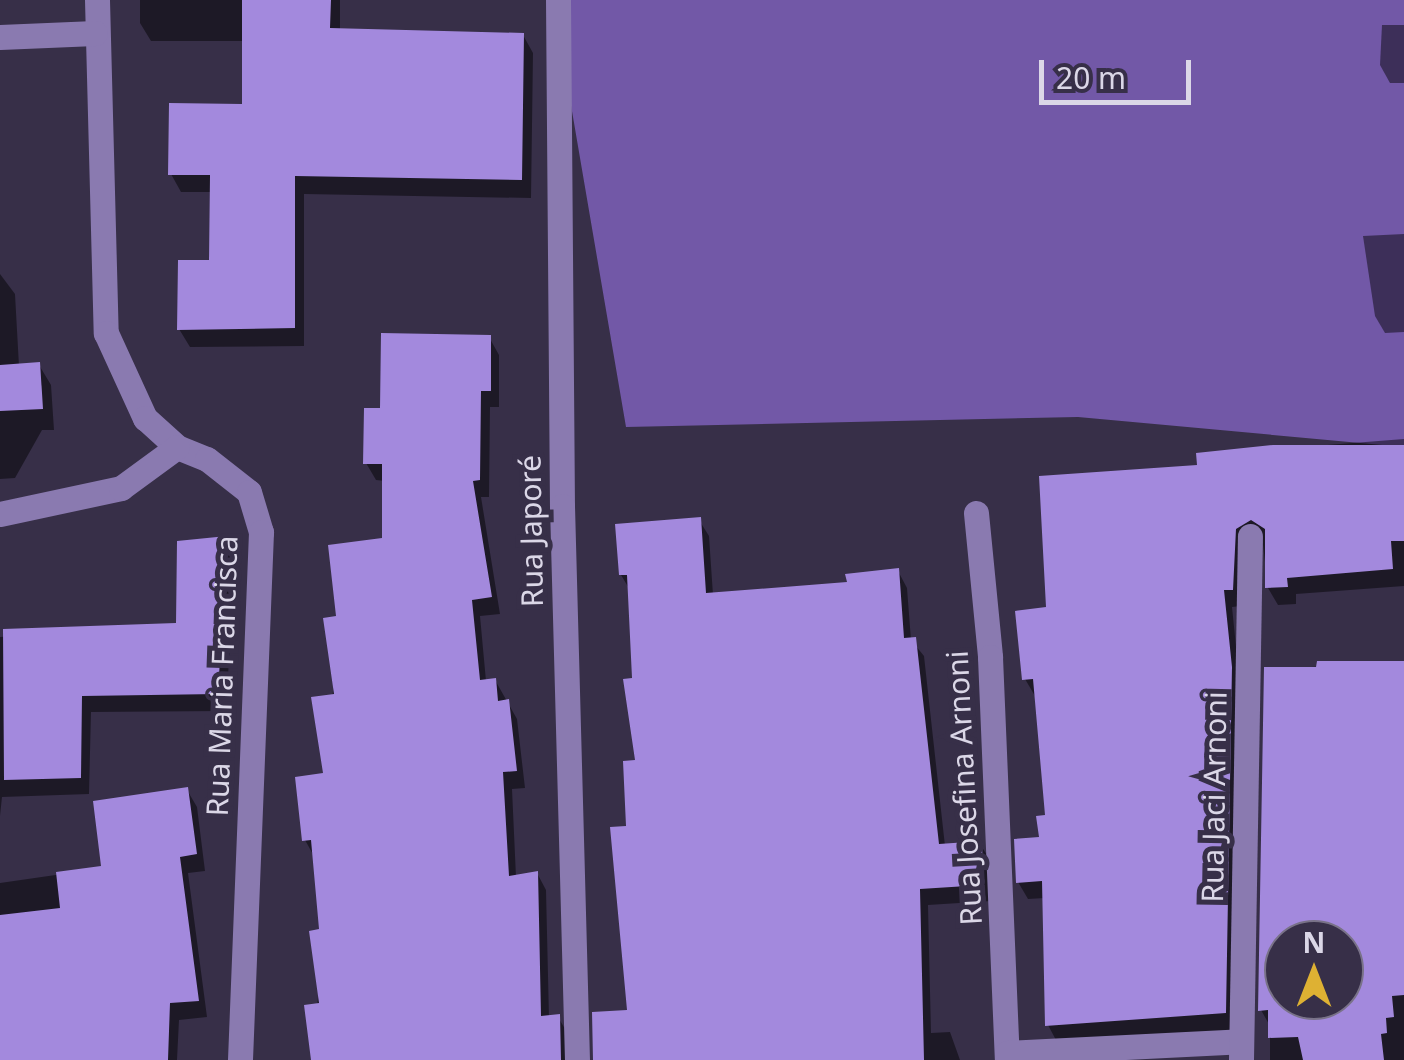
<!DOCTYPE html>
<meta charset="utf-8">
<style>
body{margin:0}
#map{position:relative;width:1404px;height:1060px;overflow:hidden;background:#372f48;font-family:"Noto Sans",sans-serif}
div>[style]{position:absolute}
.forest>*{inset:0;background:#7258a7}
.shadow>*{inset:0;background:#0007}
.building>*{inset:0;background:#a389dd}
.minor>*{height:25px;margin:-12.5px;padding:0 12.5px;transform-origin:12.5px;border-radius:12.5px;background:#8a7ab0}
span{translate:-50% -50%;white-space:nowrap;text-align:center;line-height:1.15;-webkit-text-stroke:10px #372f48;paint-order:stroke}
.street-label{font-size:30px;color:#dbd7e7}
.north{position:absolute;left:1264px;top:920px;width:100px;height:100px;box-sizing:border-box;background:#372f48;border:2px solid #797288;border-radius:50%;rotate:0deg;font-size:28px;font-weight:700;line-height:40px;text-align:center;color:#dbd7e7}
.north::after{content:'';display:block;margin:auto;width:35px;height:45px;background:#deb133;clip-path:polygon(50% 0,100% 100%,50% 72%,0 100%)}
.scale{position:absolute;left:1039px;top:60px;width:152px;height:45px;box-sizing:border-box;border:5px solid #dbd7e7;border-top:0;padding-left:12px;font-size:30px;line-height:35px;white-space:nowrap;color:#dbd7e7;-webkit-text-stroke:8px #372f48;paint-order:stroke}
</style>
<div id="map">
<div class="forest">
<div style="clip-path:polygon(553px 0,1404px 0,1404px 447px,1078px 417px,626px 427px)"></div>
</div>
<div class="shadow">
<div style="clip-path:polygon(140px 0,340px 0,340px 31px,523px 35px,533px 53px,531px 198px,304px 194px,304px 346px,190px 347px,179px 329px,212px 263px,213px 192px,181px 192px,171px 174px,244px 106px,244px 41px,151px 41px,140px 23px)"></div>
<div style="clip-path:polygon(1382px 25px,1404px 25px,1404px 83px,1390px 83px,1380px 65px)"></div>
<div style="clip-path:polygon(1404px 234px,1404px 332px,1385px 333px,1375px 316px,1363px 236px)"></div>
<div style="clip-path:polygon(0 274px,15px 294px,19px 366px,39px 365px,51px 385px,54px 430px,42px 430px,15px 478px,0 479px)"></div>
<div style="clip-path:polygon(489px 337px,499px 355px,499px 407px,490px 407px,489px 497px,481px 497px,500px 614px,480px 616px,486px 681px,495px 680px,517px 719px,525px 788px,512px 789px,516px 877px,537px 873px,546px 890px,549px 1018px,558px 1017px,568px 1034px,569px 1060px,314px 1060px,322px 931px,315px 858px,305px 840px,326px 775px,339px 618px,385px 541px,385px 481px,376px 480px,366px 463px,383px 411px)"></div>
<div style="clip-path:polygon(1404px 439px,1404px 586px,1296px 594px,1296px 604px,1278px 605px,1268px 588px,1262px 536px,1241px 606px,1232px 607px,1240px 686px,1234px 1030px,1057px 1042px,1048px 1025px,1045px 898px,1028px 899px,1018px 882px,1048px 817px,1035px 696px,1025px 679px,1049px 609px,1199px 467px,1198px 455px)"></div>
<div style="clip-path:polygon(699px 520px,709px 536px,713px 595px,850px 584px,898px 571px,907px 588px,911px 640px,924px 656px,945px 846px,980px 844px,990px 860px,991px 901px,928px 905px,931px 1033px,950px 1032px,960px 1060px,598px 1060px,629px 1012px,629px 828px,638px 762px,630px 590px,621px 575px)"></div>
<div style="clip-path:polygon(225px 539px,235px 556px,226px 711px,91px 712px,89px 794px,2px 797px,0 816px,0 637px,178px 625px)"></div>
<div style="clip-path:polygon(evenodd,1404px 663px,1404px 1060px,1270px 1060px,1270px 1026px,1261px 1010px,1266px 669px,1404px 663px,1284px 940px,1344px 940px,1344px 1000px,1284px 1000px,1284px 940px)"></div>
<div style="clip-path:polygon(187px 790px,197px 807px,205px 871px,188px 873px,207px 1017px,179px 1020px,177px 1060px,0 1060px,0 883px,104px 868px)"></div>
</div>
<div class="building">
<div style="clip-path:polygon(242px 0,331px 0,330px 28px,524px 33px,522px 180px,295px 176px,295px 328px,177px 330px,178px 260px,209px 260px,210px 175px,168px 175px,169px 103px,242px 104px)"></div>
<div style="clip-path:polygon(381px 333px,491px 335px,491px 391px,481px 391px,480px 480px,473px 481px,492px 597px,472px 600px,480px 680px,496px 678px,498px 701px,509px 699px,517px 771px,503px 772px,509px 876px,538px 871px,541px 1016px,560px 1014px,561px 1060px,311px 1060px,304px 1005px,319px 1003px,309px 931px,319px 929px,311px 840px,302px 841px,295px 777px,323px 773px,311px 697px,334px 694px,323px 618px,336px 616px,328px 545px,382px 538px,382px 464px,363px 464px,364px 408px,380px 408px)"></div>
<div style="clip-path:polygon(40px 362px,43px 409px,0 411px,0 365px)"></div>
<div style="clip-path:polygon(1273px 445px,1404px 445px,1404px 541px,1391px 541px,1393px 569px,1287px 578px,1288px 587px,1265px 588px,1265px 529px,1251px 520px,1236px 529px,1233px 590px,1224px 590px,1232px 667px,1226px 1013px,1045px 1026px,1042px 881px,1016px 883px,1014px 839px,1039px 837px,1036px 816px,1045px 815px,1033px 679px,1022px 680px,1015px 611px,1046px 607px,1039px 476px,1197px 465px,1196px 453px)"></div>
<div style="clip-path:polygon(701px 517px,706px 593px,847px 582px,845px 574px,899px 568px,904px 638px,916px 637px,939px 844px,982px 841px,983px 885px,920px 889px,924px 1060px,593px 1060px,592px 1012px,627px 1010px,610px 827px,626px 826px,623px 761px,635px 760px,623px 679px,632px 678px,627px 575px,619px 575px,615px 524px)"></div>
<div style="clip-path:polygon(227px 536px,218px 694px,82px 696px,81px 778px,4px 780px,3px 629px,176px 623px,177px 541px)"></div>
<div style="clip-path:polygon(evenodd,1317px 661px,1404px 661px,1404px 995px,1392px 996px,1394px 1017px,1386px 1018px,1387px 1033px,1381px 1034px,1384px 1060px,1303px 1060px,1298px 1037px,1268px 1038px,1268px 1010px,1258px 1011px,1264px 667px,1316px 667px,1317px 661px,1284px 940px,1344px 940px,1344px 1000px,1284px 1000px,1284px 940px)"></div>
<div style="clip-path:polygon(188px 787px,197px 854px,180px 857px,199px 1001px,170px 1003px,168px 1060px,0 1060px,0 915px,60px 908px,56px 872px,101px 866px,93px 801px)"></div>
</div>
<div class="minor">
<div style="left:97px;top:0;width:333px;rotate:88.5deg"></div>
<div style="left:106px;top:333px;width:94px;rotate:65.4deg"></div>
<div style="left:145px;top:418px;width:43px;rotate:42.2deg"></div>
<div style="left:177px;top:447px;width:32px;rotate:22deg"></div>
<div style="left:207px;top:459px;width:53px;rotate:38.2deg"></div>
<div style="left:249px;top:492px;width:42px;rotate:73.3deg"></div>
<div style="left:261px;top:532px;width:528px;rotate:92.28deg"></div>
<div style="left:558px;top:0;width:506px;rotate:89.55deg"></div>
<div style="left:562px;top:506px;width:554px;rotate:88.45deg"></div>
<div style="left:0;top:37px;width:95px;rotate:-2.4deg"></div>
<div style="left:976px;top:513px;width:145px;rotate:84.4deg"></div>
<div style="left:990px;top:657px;width:403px;rotate:87.6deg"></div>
<div style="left:0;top:514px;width:124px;rotate:-12.1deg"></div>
<div style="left:121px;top:488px;width:69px;rotate:-36.2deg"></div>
<div style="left:1007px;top:1053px;width:234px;rotate:-2.9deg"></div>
<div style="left:1241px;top:1060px;width:524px;rotate:-89.02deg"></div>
</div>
<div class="street-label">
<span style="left:531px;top:531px;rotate:-91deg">Rua Japoré</span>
<span style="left:222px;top:676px;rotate:-88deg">Rua Maria Francisca</span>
<span style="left:964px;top:788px;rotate:-93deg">Rua Josefina Arnoni</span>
<span style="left:1214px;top:797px;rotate:-89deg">Rua Jaci Arnoni</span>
</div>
<div class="north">N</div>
<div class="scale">20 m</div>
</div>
